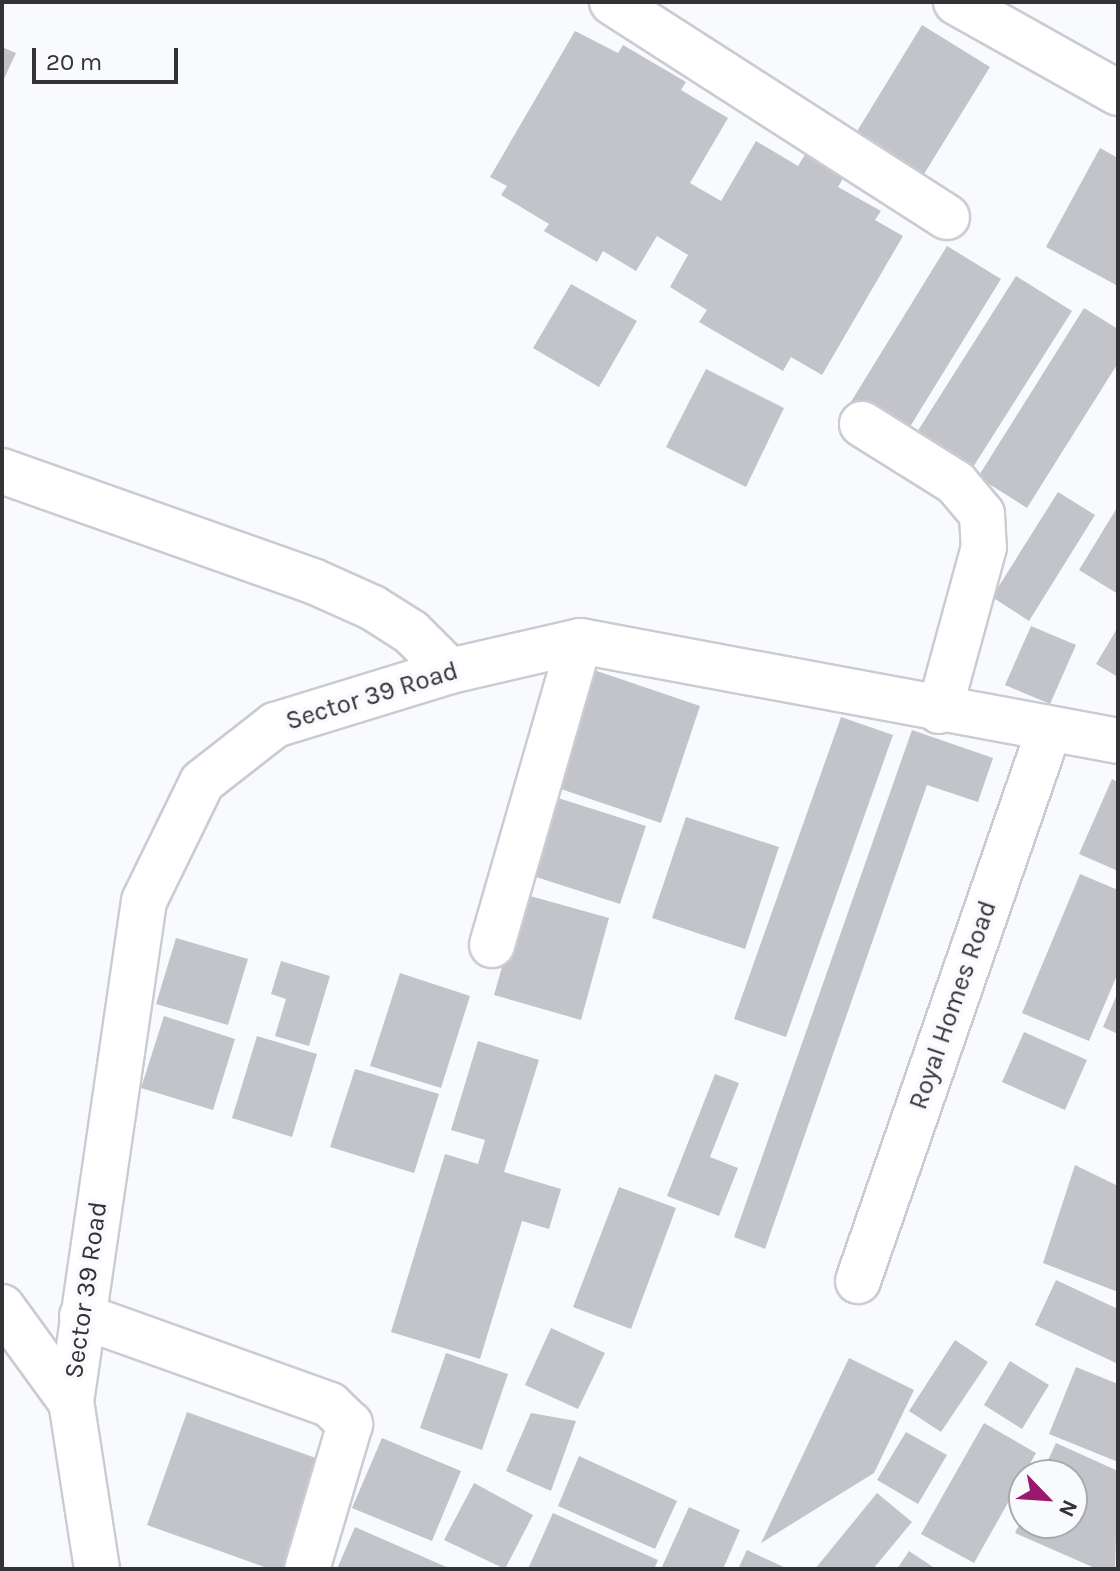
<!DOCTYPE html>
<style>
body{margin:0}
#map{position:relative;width:1120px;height:1571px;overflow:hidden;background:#f9fafe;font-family:Karla,sans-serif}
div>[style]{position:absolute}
.building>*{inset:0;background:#c2c4ca}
.roads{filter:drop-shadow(2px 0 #cbccd3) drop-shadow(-2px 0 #cbccd3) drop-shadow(0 2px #cbccd3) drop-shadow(0 -2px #cbccd3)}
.minor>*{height:44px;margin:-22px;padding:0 22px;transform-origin:22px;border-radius:22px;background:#fff}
span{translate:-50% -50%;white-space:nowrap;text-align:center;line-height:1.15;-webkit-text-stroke:8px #f9fafe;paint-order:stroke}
.street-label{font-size:26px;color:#333336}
.frame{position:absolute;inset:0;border:4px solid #333336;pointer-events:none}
.north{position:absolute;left:1008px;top:1459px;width:80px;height:80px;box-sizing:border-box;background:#f9fafe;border:2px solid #aaaaae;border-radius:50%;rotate:115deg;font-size:22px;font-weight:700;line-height:32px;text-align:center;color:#333336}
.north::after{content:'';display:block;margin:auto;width:28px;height:36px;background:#9a196e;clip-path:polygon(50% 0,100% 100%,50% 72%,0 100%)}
.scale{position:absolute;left:32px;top:48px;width:146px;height:36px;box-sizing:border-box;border:4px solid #333336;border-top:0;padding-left:10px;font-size:24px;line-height:28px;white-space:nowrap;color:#333336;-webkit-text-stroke:6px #f9fafe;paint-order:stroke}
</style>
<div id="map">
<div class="building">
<div style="clip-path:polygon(922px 25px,990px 67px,924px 174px,856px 133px)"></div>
<div style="clip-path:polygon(575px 31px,618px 53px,623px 45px,686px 82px,681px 90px,728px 118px,690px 183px,721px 201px,756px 141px,798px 166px,806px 153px,845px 175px,838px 187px,881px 211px,875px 220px,903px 236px,822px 375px,791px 357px,783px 371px,699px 322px,707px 310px,670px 287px,688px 255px,657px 236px,636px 271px,603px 251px,597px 262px,544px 231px,549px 224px,501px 195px,507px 186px,490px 177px)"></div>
<div style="clip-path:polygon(2px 47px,16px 53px,2px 83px)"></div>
<div style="clip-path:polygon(1100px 148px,1118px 158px,1118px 286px,1046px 247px)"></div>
<div style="clip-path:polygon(947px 246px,1001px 279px,903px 438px,849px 405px)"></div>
<div style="clip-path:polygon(1016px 276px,1072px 311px,968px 475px,912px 440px)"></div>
<div style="clip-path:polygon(571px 284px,637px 321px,599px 387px,533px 348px)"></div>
<div style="clip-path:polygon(1084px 308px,1118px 329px,1118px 363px,1027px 508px,978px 477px)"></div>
<div style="clip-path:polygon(706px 369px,784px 408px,746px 487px,666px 447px)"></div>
<div style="clip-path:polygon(1058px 492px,1095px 515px,1029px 621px,992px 597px)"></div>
<div style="clip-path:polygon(1118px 506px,1118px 594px,1079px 570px)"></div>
<div style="clip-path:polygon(1031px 626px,1076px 645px,1050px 704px,1005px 685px)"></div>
<div style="clip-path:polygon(1118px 627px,1118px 677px,1096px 664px)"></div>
<div style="clip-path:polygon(591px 669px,700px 706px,661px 823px,552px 786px)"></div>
<div style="clip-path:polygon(841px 717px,893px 735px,786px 1037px,734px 1019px)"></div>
<div style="clip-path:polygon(912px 730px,993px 758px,978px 802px,927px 785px,765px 1249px,734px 1237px)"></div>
<div style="clip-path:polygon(1112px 779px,1118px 782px,1118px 871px,1079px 854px)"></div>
<div style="clip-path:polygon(555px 797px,646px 826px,620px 904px,530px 875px)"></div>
<div style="clip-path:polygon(686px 817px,779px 847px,745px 949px,652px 918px)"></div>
<div style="clip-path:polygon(1080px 874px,1118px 890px,1118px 973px,1089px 1041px,1022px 1013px)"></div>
<div style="clip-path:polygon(523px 894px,609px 918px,581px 1020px,494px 995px)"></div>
<div style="clip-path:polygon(176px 938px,248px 959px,228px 1025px,156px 1004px)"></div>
<div style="clip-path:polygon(281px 961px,330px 976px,309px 1046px,275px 1036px,286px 999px,271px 994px)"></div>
<div style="clip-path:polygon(400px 973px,470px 996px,441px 1088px,370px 1066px)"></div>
<div style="clip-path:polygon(1118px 992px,1118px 1034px,1103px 1027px)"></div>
<div style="clip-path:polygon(164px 1016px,235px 1039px,213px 1110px,141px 1088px)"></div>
<div style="clip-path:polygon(1024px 1032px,1087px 1060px,1065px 1110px,1002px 1082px)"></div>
<div style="clip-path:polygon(257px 1036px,317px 1054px,292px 1137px,232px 1118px)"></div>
<div style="clip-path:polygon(478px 1041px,539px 1060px,504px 1172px,561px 1189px,549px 1229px,522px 1221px,480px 1359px,391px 1332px,445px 1154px,478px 1164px,485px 1140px,451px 1130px)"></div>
<div style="clip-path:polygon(355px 1069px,439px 1094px,414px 1173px,330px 1147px)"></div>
<div style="clip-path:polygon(715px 1074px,739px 1083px,710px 1157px,738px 1168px,719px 1216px,667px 1196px)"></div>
<div style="clip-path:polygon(1075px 1165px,1118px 1186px,1118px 1292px,1043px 1263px)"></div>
<div style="clip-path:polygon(619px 1187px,676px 1208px,631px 1329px,573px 1307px)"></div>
<div style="clip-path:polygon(1056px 1280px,1118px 1309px,1118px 1364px,1035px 1325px)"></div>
<div style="clip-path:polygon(551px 1328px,605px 1353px,578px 1409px,525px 1385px)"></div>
<div style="clip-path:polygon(955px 1340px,988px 1362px,941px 1432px,909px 1411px)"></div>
<div style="clip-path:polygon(446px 1353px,508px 1374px,482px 1450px,420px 1428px)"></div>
<div style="clip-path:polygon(849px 1358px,914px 1390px,874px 1473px,761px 1543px)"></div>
<div style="clip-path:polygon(1010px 1361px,1049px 1385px,1022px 1429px,984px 1405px)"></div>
<div style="clip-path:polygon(1076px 1367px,1118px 1384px,1118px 1462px,1049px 1434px)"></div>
<div style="clip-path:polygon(187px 1412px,327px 1462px,288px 1569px,270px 1569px,147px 1525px)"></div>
<div style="clip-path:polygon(531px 1413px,576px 1421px,551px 1491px,506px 1471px)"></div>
<div style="clip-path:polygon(984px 1423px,1036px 1453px,974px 1563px,921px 1534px)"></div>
<div style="clip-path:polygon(906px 1432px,947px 1455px,918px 1504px,877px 1480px)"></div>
<div style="clip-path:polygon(382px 1438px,461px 1471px,432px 1541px,352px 1508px)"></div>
<div style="clip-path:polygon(1056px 1443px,1118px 1471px,1115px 1569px,1097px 1569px,1015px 1533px,1024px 1514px,1024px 1523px,1072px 1523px,1072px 1475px,1041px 1475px)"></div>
<div style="clip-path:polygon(579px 1456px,677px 1501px,655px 1549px,558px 1506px)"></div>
<div style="clip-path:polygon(474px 1483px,533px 1515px,505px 1569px,444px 1540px)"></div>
<div style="clip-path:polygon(877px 1493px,912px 1522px,873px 1569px,815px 1569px)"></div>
<div style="clip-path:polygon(689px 1507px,740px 1530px,723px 1569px,661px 1569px)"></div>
<div style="clip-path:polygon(553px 1513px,658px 1560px,654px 1569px,528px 1569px)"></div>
<div style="clip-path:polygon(355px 1527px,451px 1569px,337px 1569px)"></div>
<div style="clip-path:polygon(747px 1550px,788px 1569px,738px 1569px)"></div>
<div style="clip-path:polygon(909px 1551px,936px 1569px,897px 1569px)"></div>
</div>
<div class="roads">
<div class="minor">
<div style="left:612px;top:2px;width:398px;rotate:32.7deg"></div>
<div style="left:956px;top:2px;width:186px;rotate:29.3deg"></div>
<div style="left:862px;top:424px;width:111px;rotate:32.1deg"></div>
<div style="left:956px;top:483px;width:40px;rotate:50deg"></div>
<div style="left:982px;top:514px;width:33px;rotate:87deg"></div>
<div style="left:984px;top:547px;width:170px;rotate:105.3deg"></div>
<div style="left:2px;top:471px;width:330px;rotate:19.5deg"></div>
<div style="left:313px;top:581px;width:66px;rotate:24.2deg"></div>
<div style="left:373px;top:608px;width:45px;rotate:32.3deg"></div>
<div style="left:411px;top:632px;width:55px;rotate:45deg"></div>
<div style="left:492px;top:945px;width:316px;rotate:-73.9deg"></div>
<div style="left:858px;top:1281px;width:583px;rotate:-70.88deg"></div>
<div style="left:2px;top:1307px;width:117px;rotate:54deg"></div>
<div style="left:82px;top:1316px;width:263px;rotate:19.7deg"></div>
<div style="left:330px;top:1405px;width:28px;rotate:44deg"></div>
<div style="left:350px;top:1424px;width:151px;rotate:106.5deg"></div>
<div style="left:97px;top:1569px;width:169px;rotate:-98.8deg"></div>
<div style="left:71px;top:1402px;width:506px;rotate:-81.71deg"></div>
<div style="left:144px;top:901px;width:132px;rotate:-64deg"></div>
<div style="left:202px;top:782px;width:93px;rotate:-38deg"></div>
<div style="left:275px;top:725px;width:183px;rotate:-17.1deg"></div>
<div style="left:450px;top:671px;width:133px;rotate:-13deg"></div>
<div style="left:580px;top:641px;width:547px;rotate:10.53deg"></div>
</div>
</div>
<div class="street-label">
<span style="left:372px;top:696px;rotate:-17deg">Sector 39 Road</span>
<span style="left:953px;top:1005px;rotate:-71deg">Royal Homes Road</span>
<span style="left:86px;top:1290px;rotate:-82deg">Sector 39 Road</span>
</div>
<div class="frame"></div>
<div class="north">N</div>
<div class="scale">20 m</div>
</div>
